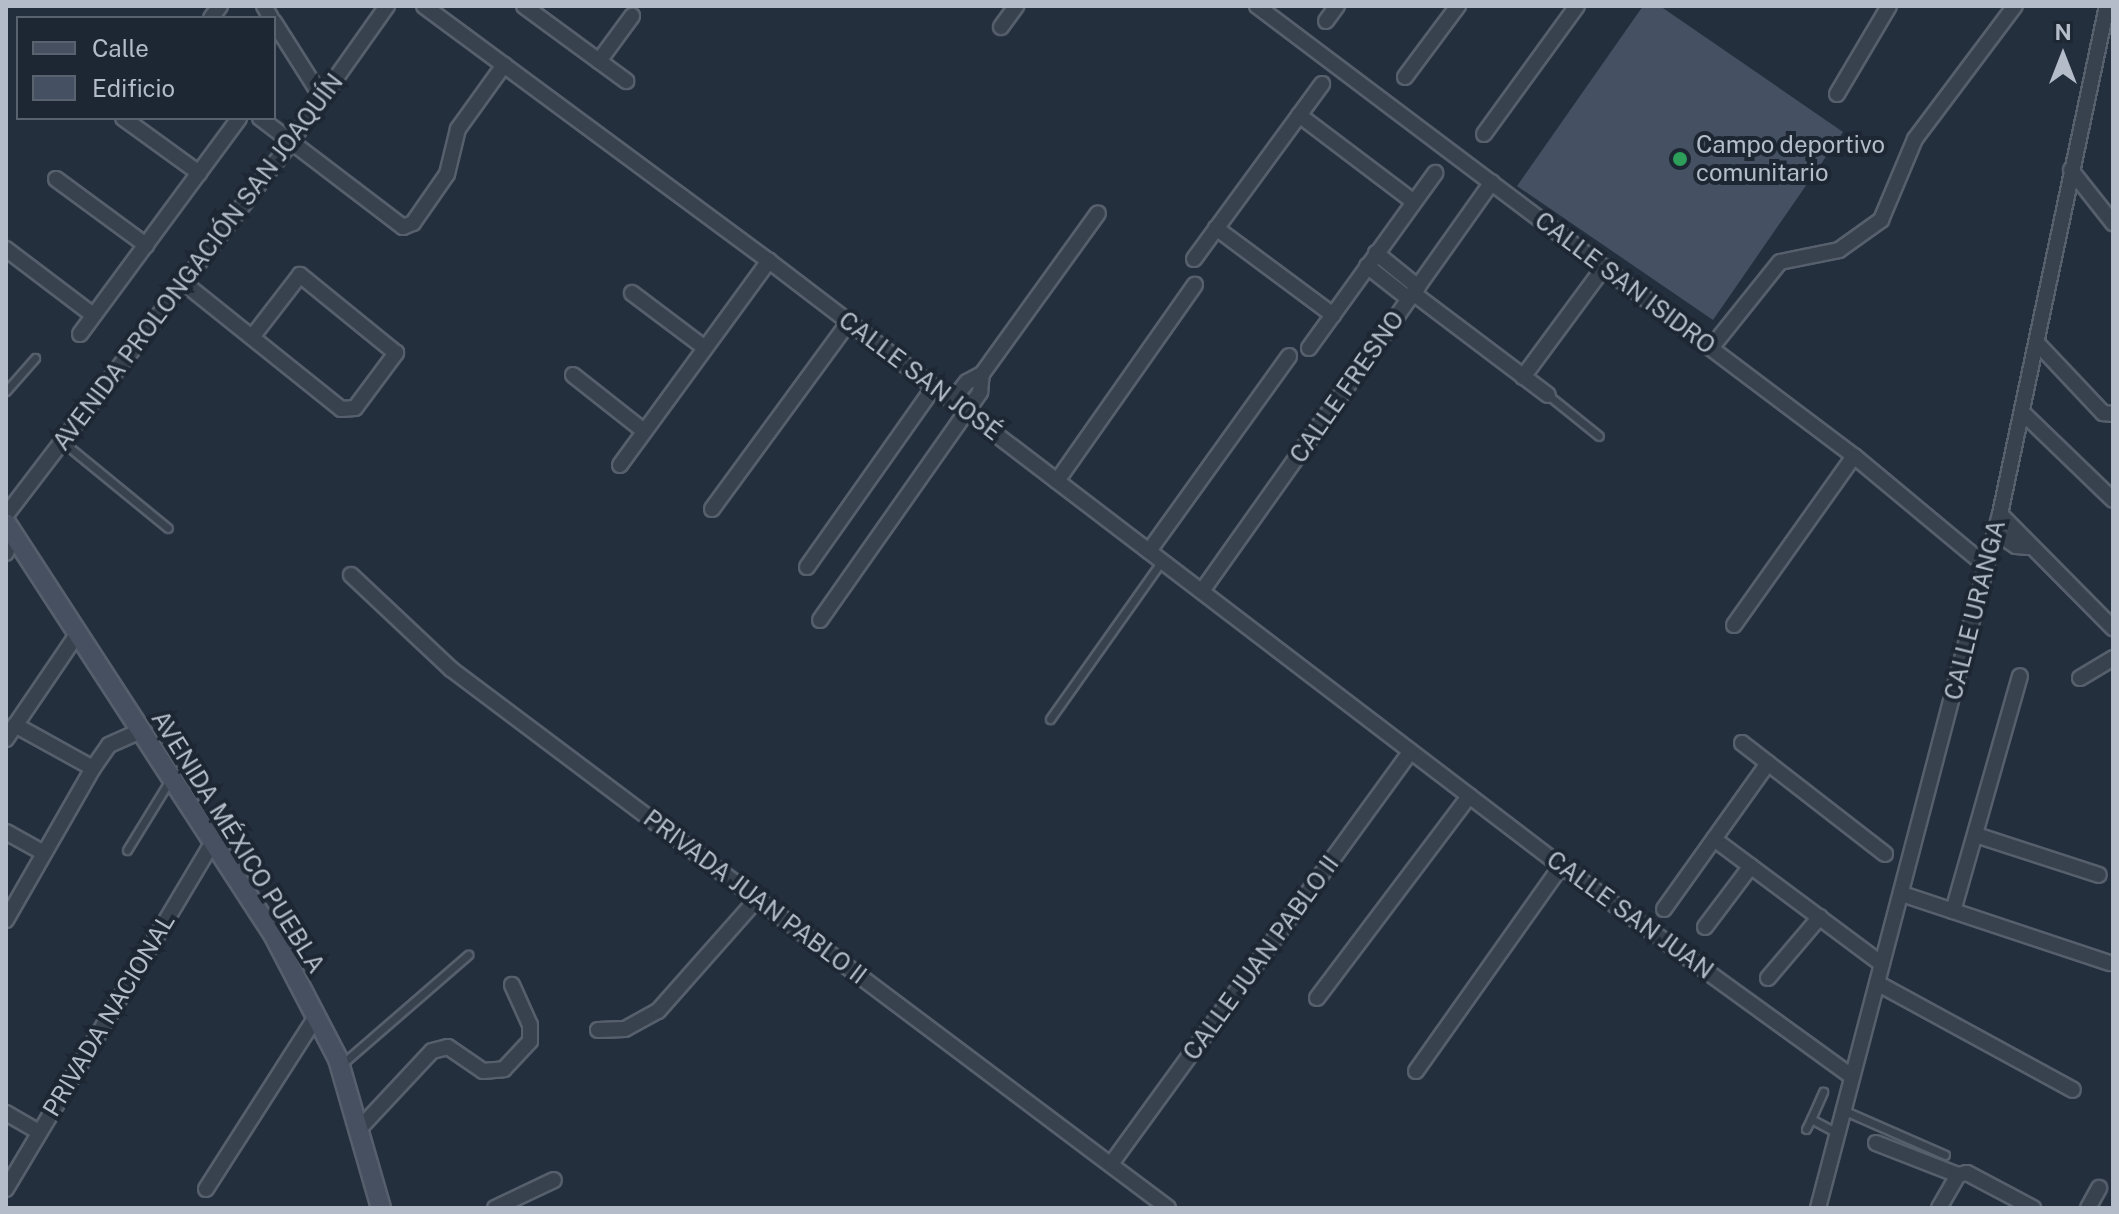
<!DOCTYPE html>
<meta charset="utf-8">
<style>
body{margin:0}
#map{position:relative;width:2119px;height:1214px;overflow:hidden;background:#242f3e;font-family:"Public Sans",sans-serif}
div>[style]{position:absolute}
.building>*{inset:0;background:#455162}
.roads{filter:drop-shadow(2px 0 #565f6c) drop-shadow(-2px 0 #565f6c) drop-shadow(0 2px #565f6c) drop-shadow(0 -2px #565f6c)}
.lane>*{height:7px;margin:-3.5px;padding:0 3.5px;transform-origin:3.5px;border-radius:3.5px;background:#38414e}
.street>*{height:14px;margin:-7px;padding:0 7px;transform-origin:7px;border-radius:7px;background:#38414e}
.secondary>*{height:18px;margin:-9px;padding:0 9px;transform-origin:9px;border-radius:9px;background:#465061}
.dots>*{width:22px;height:22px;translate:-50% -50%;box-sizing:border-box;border:4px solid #1d2633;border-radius:50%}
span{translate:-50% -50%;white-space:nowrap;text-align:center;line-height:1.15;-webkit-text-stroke:8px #1d2633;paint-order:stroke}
.poi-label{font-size:24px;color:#b4bcc9}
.left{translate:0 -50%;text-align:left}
.street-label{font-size:24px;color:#b4bcc9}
.frame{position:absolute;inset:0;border:8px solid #b4bcc9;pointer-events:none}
.legend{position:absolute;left:16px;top:16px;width:260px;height:104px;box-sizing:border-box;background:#1d2633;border:2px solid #59626f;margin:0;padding:10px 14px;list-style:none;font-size:24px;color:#b4bcc9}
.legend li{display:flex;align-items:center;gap:16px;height:40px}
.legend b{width:40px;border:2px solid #59626f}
.north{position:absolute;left:2023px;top:16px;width:80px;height:80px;-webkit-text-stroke:6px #1d2633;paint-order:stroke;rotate:0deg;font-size:22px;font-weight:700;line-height:32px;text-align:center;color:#b4bcc9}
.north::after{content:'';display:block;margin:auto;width:28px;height:36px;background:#b4bcc9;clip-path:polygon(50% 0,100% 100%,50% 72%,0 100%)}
</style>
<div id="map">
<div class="building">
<div style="clip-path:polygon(1643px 6px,1660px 6px,1843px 132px,1713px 320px,1517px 186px)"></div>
</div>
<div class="roads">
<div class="lane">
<div style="left:6px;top:391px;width:44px;rotate:-48.7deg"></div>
<div style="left:1548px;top:395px;width:65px;rotate:38.8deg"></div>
<div style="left:64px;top:443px;width:134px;rotate:39.3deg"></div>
<div style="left:1050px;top:719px;width:194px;rotate:-54.7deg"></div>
<div style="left:127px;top:850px;width:82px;rotate:-58.4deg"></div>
<div style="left:342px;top:1064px;width:167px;rotate:-40.9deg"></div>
<div style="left:1845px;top:1111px;width:109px;rotate:23.7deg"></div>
<div style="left:1811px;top:1119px;width:30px;rotate:-66deg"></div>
<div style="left:1806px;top:1129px;width:11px;rotate:-63deg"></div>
<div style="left:1811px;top:1119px;width:30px;rotate:28deg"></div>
</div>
<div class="street">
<div style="left:264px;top:6px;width:14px;rotate:60deg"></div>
<div style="left:424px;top:6px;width:429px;rotate:36.5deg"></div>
<div style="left:769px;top:261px;width:997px;rotate:37.38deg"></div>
<div style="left:1561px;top:866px;width:358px;rotate:35.9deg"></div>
<div style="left:524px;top:6px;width:127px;rotate:36.3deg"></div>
<div style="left:1257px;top:6px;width:748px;rotate:37.01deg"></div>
<div style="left:1854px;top:456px;width:173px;rotate:39.8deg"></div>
<div style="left:211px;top:18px;width:15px;rotate:-53deg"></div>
<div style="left:1326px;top:21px;width:19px;rotate:-54deg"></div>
<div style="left:274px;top:22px;width:90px;rotate:57.7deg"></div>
<div style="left:1001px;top:27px;width:26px;rotate:-54deg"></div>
<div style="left:599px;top:61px;width:56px;rotate:-53.7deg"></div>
<div style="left:1405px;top:77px;width:89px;rotate:-53.3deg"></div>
<div style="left:1837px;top:94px;width:102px;rotate:-59.4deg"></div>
<div style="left:1299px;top:115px;width:144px;rotate:37.1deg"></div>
<div style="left:123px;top:118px;width:94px;rotate:35.9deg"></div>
<div style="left:260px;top:118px;width:180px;rotate:37.3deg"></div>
<div style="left:403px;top:227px;width:11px;rotate:-22deg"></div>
<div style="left:413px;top:223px;width:60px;rotate:-55.2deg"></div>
<div style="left:447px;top:174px;width:46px;rotate:-76.3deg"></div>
<div style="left:458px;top:129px;width:79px;rotate:-54.3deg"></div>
<div style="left:1484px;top:134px;width:158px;rotate:-54deg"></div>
<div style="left:2071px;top:170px;width:68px;rotate:51.6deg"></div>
<div style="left:56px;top:179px;width:112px;rotate:36.3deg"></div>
<div style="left:1216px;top:228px;width:146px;rotate:36.6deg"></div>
<div style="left:6px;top:249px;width:109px;rotate:37.2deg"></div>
<div style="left:1376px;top:253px;width:54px;rotate:39deg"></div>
<div style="left:1194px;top:259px;width:217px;rotate:-53.8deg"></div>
<div style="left:1367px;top:266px;width:53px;rotate:38.2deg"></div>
<div style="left:184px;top:283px;width:201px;rotate:38.7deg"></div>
<div style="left:341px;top:409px;width:14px;rotate:-4deg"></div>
<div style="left:355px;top:408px;width:69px;rotate:-53.3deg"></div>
<div style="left:396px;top:353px;width:124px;rotate:-140.9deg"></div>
<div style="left:300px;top:275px;width:78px;rotate:127.7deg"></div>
<div style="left:632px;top:293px;width:91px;rotate:37deg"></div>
<div style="left:1413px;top:293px;width:169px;rotate:37.1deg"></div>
<div style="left:80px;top:334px;width:268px;rotate:-53.6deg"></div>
<div style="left:2038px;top:344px;width:95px;rotate:46.7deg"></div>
<div style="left:2103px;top:413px;width:10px;rotate:6deg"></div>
<div style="left:1309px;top:348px;width:216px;rotate:-54.2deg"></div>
<div style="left:1711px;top:348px;width:110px;rotate:-51.3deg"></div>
<div style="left:1780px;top:262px;width:60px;rotate:-11.5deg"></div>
<div style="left:1839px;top:250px;width:52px;rotate:-35.5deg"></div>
<div style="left:1881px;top:220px;width:88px;rotate:-67.2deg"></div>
<div style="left:1915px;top:139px;width:166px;rotate:-53.1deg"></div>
<div style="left:573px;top:375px;width:90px;rotate:38.3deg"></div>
<div style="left:1523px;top:377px;width:137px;rotate:-53.6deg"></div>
<div style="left:952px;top:401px;width:24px;rotate:-52deg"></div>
<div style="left:967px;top:382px;width:17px;rotate:-28deg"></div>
<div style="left:982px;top:374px;width:198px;rotate:-54.2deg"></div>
<div style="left:2023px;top:413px;width:125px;rotate:44deg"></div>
<div style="left:620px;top:465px;width:253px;rotate:-53.9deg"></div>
<div style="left:1057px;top:481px;width:240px;rotate:-54.9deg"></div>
<div style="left:712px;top:509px;width:232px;rotate:-53.8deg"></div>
<div style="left:2000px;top:514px;width:161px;rotate:45.3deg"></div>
<div style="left:6px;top:515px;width:468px;rotate:-52.6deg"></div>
<div style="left:290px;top:143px;width:168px;rotate:-54.7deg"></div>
<div style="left:1995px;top:532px;width:25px;rotate:34deg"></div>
<div style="left:2016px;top:546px;width:12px;rotate:5deg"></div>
<div style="left:1149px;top:551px;width:240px;rotate:-54.3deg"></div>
<div style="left:6px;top:553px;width:20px;rotate:-66deg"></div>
<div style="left:807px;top:567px;width:220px;rotate:-54.8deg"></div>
<div style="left:351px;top:575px;width:137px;rotate:43.2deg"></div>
<div style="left:451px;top:669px;width:897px;rotate:36.93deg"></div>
<div style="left:1202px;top:591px;width:501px;rotate:-54.66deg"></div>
<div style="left:820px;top:620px;width:279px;rotate:-54.9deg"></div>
<div style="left:980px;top:392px;width:18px;rotate:-84deg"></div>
<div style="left:1734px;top:625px;width:207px;rotate:-54.6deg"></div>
<div style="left:2080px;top:678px;width:39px;rotate:-31deg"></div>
<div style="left:15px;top:725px;width:89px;rotate:28.9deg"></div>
<div style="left:6px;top:739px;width:128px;rotate:-55.8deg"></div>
<div style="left:1742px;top:743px;width:181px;rotate:37.8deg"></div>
<div style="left:6px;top:832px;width:43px;rotate:28.9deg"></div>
<div style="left:1976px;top:835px;width:129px;rotate:18deg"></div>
<div style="left:1714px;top:839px;width:209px;rotate:36.7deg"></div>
<div style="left:1902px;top:894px;width:219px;rotate:18.4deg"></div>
<div style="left:1664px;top:909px;width:179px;rotate:-54.5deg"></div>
<div style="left:1953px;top:911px;width:244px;rotate:-74.1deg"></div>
<div style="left:6px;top:920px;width:175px;rotate:-60.2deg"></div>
<div style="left:93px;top:768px;width:28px;rotate:-55deg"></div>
<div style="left:109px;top:745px;width:35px;rotate:-24deg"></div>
<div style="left:1705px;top:927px;width:76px;rotate:-53deg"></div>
<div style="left:1768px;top:978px;width:80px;rotate:-49.6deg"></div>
<div style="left:1877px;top:983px;width:223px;rotate:28.6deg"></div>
<div style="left:1317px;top:998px;width:253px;rotate:-53deg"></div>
<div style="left:598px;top:1030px;width:27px;rotate:-2deg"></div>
<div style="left:625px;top:1029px;width:38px;rotate:-29deg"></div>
<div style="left:658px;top:1011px;width:149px;rotate:-48.5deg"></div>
<div style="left:1416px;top:1071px;width:251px;rotate:-54.7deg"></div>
<div style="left:6px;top:1113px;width:38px;rotate:30deg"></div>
<div style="left:360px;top:1128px;width:105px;rotate:-46.9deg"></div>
<div style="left:432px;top:1051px;width:16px;rotate:-14deg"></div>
<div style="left:448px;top:1047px;width:42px;rotate:34.4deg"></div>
<div style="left:483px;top:1071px;width:21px;rotate:-5deg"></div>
<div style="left:504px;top:1069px;width:38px;rotate:-47deg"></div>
<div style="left:530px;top:1041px;width:16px;rotate:-90deg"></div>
<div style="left:530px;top:1025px;width:44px;rotate:-114.2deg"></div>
<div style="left:1876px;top:1143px;width:88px;rotate:21.3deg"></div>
<div style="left:1111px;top:1164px;width:510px;rotate:-54.01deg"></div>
<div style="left:6px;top:1189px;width:404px;rotate:-59.2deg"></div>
<div style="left:206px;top:1189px;width:204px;rotate:-57.4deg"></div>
<div style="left:495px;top:1208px;width:65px;rotate:-25.4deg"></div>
<div style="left:1818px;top:1208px;width:717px;rotate:-75.31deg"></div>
<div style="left:2000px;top:514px;width:519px;rotate:-78.11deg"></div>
<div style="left:1939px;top:1208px;width:38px;rotate:-60deg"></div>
<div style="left:1958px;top:1175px;width:9px;rotate:-13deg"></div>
<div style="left:1967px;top:1173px;width:75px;rotate:27.9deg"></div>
<div style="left:2088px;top:1208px;width:23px;rotate:-61deg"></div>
</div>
<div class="secondary">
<div style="left:6px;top:523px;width:490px;rotate:57deg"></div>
<div style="left:273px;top:934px;width:141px;rotate:62.5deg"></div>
<div style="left:338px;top:1059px;width:155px;rotate:73.9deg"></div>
</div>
</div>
<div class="dots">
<div style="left:1680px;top:159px;background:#2e9e5b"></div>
</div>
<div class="poi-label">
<span class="left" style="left:1696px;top:159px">Campo deportivo<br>comunitario</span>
</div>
<div class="street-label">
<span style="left:198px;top:262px;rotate:-53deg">AVENIDA PROLONGACIÓN SAN JOAQUÍN</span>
<span style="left:1625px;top:283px;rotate:37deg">CALLE SAN ISIDRO</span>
<span style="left:920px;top:376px;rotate:37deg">CALLE SAN JOSÉ</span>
<span style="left:1347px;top:387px;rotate:-55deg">CALLE FRESNO</span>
<span style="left:1975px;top:610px;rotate:-76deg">CALLE URANGA</span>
<span style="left:238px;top:842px;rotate:58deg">AVENIDA MÉXICO PUEBLA</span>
<span style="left:755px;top:897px;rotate:37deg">PRIVADA JUAN PABLO II</span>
<span style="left:1630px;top:915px;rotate:36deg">CALLE SAN JUAN</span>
<span style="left:1261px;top:958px;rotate:-54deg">CALLE JUAN PABLO II</span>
<span style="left:109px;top:1015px;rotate:-59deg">PRIVADA NACIONAL</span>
</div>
<div class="frame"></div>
<ul class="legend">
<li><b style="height:10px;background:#465061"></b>Calle</li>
<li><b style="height:22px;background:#455162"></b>Edificio</li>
</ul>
<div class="north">N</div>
</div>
